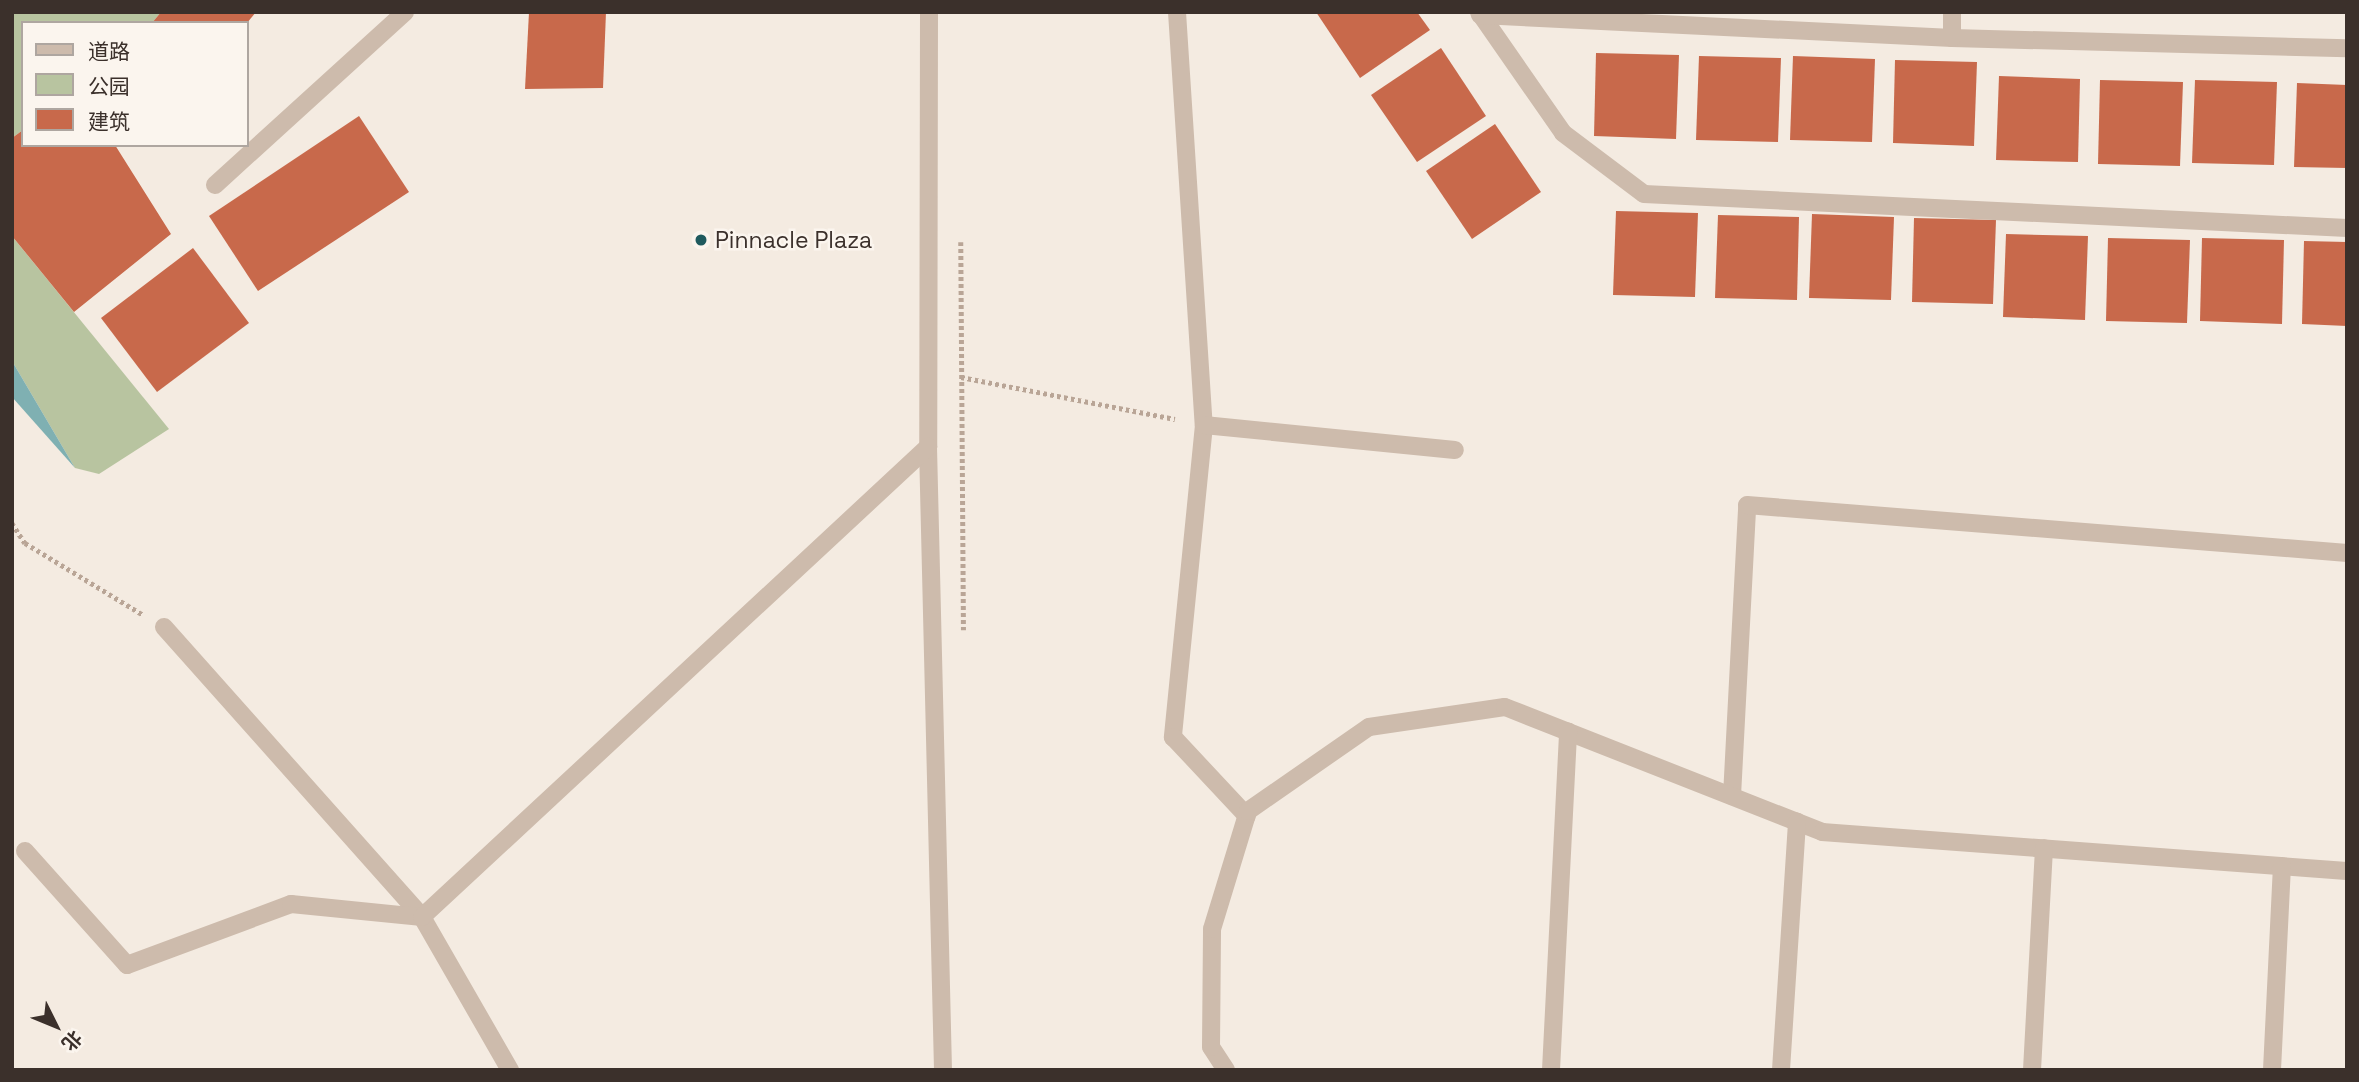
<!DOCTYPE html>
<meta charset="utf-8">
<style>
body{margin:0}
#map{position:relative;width:2359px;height:1082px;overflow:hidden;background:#f4ebe1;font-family:"Space Grotesk","Noto Sans SC",sans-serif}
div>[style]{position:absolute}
.green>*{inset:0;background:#b8c4a0}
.water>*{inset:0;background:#7fb0b2}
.building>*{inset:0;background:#c8694b}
.path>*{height:4.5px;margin-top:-2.25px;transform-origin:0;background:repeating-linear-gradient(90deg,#b9a596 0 3.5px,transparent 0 7px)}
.minor>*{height:18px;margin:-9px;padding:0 9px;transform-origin:9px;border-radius:9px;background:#cdbbac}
.dots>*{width:19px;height:19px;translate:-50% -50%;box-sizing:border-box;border:4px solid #fbf5ee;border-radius:50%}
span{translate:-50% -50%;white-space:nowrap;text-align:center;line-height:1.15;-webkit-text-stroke:5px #fbf5ee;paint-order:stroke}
.poi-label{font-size:23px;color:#3b302b}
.left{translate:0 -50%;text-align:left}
.frame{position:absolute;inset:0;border:14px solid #3b302b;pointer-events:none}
.legend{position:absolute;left:21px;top:21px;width:228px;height:126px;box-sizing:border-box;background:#fbf5ee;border:2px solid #aea6a0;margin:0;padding:9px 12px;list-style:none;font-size:21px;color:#3b302b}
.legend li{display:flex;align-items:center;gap:14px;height:35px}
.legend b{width:35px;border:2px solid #aea6a0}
.north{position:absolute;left:21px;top:991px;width:70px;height:70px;-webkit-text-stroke:5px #fbf5ee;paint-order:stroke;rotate:133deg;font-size:19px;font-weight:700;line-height:28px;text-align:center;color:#3b302b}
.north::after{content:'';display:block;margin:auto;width:24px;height:32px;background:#3b302b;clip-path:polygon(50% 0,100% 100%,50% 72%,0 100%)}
</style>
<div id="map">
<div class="green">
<div style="clip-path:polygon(12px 12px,161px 12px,152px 23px,23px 23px,23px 130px,12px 138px)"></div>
<div style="clip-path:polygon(12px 236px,169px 429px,99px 474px,75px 468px,12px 361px)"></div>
</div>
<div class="water">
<div style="clip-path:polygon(12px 361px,75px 468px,12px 397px)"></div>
</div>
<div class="building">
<div style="clip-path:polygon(161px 12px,256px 12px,247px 23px,152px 23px)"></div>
<div style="clip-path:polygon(529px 12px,606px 12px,603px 88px,525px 89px)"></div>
<div style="clip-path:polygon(1316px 12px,1417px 12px,1430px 30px,1360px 78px)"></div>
<div style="clip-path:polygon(1441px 48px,1486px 116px,1417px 162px,1371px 95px)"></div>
<div style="clip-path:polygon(1596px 53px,1679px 55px,1676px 139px,1594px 136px)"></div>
<div style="clip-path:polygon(1699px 56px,1781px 58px,1778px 142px,1696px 140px)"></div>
<div style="clip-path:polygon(1793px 56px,1875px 59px,1872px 142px,1790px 140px)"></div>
<div style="clip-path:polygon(1895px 60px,1977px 62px,1974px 146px,1893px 143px)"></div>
<div style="clip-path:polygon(1999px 76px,2080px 79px,2078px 162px,1996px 160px)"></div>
<div style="clip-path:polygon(2100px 80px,2183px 82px,2180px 166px,2098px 164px)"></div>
<div style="clip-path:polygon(2195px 80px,2277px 82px,2274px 165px,2192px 163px)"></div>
<div style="clip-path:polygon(2297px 83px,2347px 85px,2347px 168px,2294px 167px)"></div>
<div style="clip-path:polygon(359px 116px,409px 192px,258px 291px,209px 216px)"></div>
<div style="clip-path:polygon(1495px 124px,1541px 192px,1472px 239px,1426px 171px)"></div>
<div style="clip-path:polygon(23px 130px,23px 145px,115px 145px,171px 234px,74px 312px,12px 236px,12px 138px)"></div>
<div style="clip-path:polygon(1616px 211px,1698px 213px,1695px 297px,1613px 295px)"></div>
<div style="clip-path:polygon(1812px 214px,1894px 217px,1891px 300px,1809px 298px)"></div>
<div style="clip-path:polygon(1718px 215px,1799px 217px,1797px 300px,1715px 298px)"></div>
<div style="clip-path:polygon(1914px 218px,1996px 220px,1993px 304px,1912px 302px)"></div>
<div style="clip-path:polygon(2006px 234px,2088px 236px,2085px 320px,2003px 317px)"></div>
<div style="clip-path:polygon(2108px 238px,2190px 240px,2187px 323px,2106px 321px)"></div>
<div style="clip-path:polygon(2202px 238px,2284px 240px,2282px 324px,2200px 321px)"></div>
<div style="clip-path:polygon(2304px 241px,2347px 242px,2347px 326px,2302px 324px)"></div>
<div style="clip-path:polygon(193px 248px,249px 323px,157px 392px,101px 318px)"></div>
</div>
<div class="path">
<div style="left:961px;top:242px;width:388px;rotate:89.6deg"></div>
<div style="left:961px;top:377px;width:218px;rotate:11.1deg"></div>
<div style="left:12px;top:523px;width:24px;rotate:57deg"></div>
<div style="left:25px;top:543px;width:137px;rotate:31.3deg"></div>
</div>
<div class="minor">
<div style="left:929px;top:12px;width:435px;rotate:90.1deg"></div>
<div style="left:928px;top:447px;width:623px;rotate:88.62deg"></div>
<div style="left:1177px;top:12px;width:414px;rotate:86.3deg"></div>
<div style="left:1204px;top:425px;width:314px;rotate:95.7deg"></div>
<div style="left:1173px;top:737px;width:108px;rotate:46.9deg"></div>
<div style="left:1479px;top:12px;width:147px;rotate:55.2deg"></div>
<div style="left:1563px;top:133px;width:101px;rotate:37deg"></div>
<div style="left:1644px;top:194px;width:704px;rotate:2.77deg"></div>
<div style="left:1480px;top:15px;width:473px;rotate:2.8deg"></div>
<div style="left:1952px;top:38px;width:395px;rotate:1.5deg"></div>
<div style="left:1952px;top:38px;width:26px;rotate:-90deg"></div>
<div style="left:215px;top:185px;width:257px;rotate:-42.3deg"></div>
<div style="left:1204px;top:425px;width:252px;rotate:5.7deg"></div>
<div style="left:164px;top:627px;width:388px;rotate:48.3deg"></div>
<div style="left:422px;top:917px;width:177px;rotate:60.1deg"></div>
<div style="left:1732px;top:796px;width:291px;rotate:-87deg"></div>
<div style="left:1747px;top:505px;width:602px;rotate:4.57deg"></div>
<div style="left:25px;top:851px;width:153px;rotate:48.2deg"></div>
<div style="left:127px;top:965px;width:175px;rotate:-20.4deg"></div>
<div style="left:291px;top:904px;width:132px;rotate:5.7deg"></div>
<div style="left:422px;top:917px;width:691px;rotate:-42.89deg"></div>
<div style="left:1226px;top:1070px;width:27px;rotate:-123deg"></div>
<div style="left:1211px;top:1047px;width:118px;rotate:-89.5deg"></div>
<div style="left:1212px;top:929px;width:123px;rotate:-73deg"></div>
<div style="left:1248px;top:811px;width:147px;rotate:-34.8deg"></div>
<div style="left:1369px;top:727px;width:137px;rotate:-8.4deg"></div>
<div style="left:1505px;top:707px;width:341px;rotate:21.5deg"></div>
<div style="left:1822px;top:832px;width:526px;rotate:4.25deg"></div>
<div style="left:1551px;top:1070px;width:339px;rotate:-87.1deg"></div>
<div style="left:1781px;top:1070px;width:249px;rotate:-86.3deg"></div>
<div style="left:2032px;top:1070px;width:222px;rotate:-86.9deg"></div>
<div style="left:2272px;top:1070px;width:204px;rotate:-87.2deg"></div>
</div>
<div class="dots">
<div style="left:701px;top:240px;background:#1f5a5e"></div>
</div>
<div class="poi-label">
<span class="left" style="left:715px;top:240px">Pinnacle Plaza</span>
</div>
<div class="frame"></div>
<ul class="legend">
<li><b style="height:9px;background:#cdbbac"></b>道路</li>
<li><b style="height:19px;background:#b8c4a0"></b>公园</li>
<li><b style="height:19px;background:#c8694b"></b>建筑</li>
</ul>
<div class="north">北</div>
</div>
